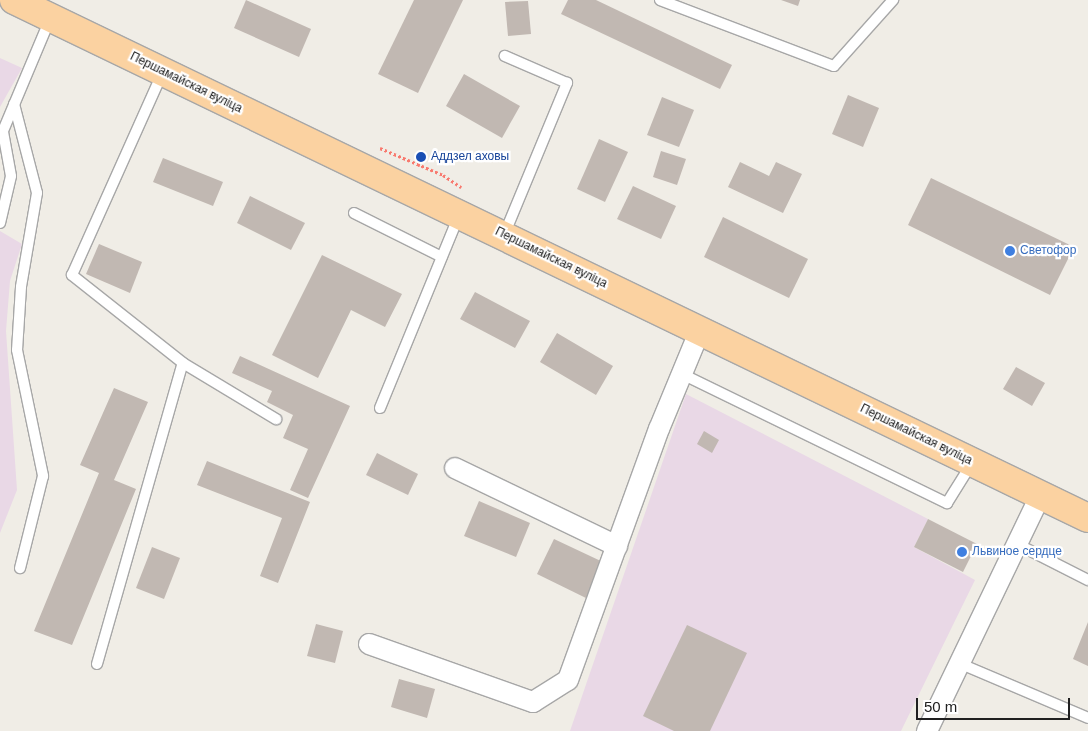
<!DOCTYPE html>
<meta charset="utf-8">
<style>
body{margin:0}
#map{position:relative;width:1088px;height:731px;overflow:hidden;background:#f0ede6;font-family:Arial,sans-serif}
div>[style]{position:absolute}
.industrial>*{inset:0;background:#e9d8e6}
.building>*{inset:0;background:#c1b8b2}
.path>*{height:3px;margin-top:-1.5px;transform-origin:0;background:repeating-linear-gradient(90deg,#f87a6f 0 2.5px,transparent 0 5px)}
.roads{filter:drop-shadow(1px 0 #a7a7a7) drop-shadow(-1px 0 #a7a7a7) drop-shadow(0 1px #a7a7a7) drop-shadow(0 -1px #a7a7a7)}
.service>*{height:10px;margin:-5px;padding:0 5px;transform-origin:5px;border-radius:5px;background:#fff}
.minor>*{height:20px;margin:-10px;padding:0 10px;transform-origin:10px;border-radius:10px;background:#fff}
.primary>*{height:28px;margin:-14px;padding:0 14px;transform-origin:14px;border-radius:14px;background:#fbd2a1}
.dots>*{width:14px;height:14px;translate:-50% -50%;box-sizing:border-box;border:2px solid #fff;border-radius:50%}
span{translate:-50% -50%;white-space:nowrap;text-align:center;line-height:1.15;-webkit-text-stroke:4.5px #fff;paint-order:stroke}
.street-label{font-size:12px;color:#202020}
.transit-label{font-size:12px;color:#164399}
.left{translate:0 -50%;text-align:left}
.shop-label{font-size:12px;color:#366cbe}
.scale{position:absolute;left:916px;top:698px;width:154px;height:22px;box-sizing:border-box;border:2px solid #202020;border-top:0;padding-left:6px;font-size:15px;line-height:18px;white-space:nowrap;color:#202020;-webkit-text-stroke:4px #fff;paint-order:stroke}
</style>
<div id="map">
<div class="industrial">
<div style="clip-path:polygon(0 58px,22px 68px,0 107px)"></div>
<div style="clip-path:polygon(0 231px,22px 244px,10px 281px,6px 331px,17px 490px,0 533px)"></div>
<div style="clip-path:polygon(686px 394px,928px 519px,914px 547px,975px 580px,901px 731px,570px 731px)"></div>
</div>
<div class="building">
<div style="clip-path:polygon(246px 0,311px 29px,299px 57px,234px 28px)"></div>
<div style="clip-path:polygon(414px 0,463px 0,418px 93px,378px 74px)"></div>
<div style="clip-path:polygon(568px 0,596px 0,732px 65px,720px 89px,561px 14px)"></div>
<div style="clip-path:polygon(781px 0,800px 0,798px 6px)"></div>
<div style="clip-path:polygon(528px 1px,531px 34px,508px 36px,505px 2px)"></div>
<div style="clip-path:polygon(464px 74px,520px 106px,502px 138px,446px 106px)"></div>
<div style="clip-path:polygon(848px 95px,879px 108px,863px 147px,832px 134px)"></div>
<div style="clip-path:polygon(662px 97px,694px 110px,679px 147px,647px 135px)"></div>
<div style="clip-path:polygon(599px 139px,628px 152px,605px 202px,577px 189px)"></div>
<div style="clip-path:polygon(661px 151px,686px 159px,677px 185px,653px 177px)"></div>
<div style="clip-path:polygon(163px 158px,223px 182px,213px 206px,153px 182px)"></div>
<div style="clip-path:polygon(740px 162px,769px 176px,776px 162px,802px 174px,783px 213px,728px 187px)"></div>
<div style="clip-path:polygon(931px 178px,1074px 247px,1050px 295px,908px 225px)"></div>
<div style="clip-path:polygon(633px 186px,676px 206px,661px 239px,617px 219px)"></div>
<div style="clip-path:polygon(250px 196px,305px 223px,291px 250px,237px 223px)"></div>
<div style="clip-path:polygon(723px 217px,808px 259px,789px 298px,704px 257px)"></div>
<div style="clip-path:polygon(99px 244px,142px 262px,130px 293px,86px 274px)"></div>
<div style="clip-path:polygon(322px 255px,402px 294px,385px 327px,351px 310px,318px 378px,272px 355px)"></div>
<div style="clip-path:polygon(475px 292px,530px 321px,515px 348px,460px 319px)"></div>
<div style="clip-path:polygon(557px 333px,613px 366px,596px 395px,540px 362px)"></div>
<div style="clip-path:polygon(240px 356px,350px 406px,308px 498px,290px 490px,308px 449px,283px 438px,293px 415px,267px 402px,272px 391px,232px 373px)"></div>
<div style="clip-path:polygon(1016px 367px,1045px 383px,1032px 406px,1003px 389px)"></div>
<div style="clip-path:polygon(114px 388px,148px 402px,114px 480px,136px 489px,72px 645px,34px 631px,99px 473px,80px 465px)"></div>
<div style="clip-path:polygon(704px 431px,719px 440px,712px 453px,697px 444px)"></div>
<div style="clip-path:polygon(377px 453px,418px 474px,408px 495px,366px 475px)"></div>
<div style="clip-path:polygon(207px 461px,310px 502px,278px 583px,260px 576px,282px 518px,197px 485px)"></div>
<div style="clip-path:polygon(479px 501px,530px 523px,516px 557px,464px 536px)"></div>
<div style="clip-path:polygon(928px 519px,977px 544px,963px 572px,914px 547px)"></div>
<div style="clip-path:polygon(554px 539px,605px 563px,588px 599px,537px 574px)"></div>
<div style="clip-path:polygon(152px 547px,180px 558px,164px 599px,136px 588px)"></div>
<div style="clip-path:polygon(1088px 622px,1088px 666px,1073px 659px)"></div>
<div style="clip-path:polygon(316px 624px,343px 631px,335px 663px,307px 656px)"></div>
<div style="clip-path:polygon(687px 625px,747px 653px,710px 731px,674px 731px,643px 716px)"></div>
<div style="clip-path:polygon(399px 679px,435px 689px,427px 718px,391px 707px)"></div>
</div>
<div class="path">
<div style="left:380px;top:148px;width:69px;rotate:23.2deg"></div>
<div style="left:443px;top:175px;width:22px;rotate:34deg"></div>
<div style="left:418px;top:166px;width:9px;rotate:-72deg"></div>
</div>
<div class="roads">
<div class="service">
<div style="left:660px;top:0;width:186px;rotate:20.8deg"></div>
<div style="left:834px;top:66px;width:89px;rotate:-48.2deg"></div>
<div style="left:14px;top:104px;width:92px;rotate:75.5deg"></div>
<div style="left:37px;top:193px;width:95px;rotate:99.7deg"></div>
<div style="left:21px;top:287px;width:63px;rotate:93.6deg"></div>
<div style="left:17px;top:350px;width:129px;rotate:78.3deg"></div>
<div style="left:43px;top:476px;width:95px;rotate:104deg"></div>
<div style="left:0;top:138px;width:129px;rotate:-67.2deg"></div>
<div style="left:354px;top:213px;width:98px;rotate:26.6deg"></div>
<div style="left:0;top:223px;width:48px;rotate:-76.8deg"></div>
<div style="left:11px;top:176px;width:45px;rotate:-100.3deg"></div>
<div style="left:504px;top:235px;width:165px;rotate:-67.5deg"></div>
<div style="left:567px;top:83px;width:68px;rotate:-156.5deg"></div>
<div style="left:183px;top:363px;width:109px;rotate:31.1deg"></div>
<div style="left:682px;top:374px;width:295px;rotate:26deg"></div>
<div style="left:947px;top:503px;width:47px;rotate:-58deg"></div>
<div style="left:380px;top:408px;width:209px;rotate:-67.7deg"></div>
<div style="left:1017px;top:544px;width:80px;rotate:26.9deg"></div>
<div style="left:97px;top:664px;width:313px;rotate:-74.1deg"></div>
<div style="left:183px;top:363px;width:142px;rotate:-141.6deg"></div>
<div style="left:72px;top:275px;width:222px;rotate:-65.9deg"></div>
<div style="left:961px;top:664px;width:138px;rotate:23deg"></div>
</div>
<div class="minor">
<div style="left:455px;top:468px;width:180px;rotate:25.7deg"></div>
<div style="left:369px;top:644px;width:174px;rotate:19.5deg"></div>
<div style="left:533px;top:702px;width:41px;rotate:-32.2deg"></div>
<div style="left:568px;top:680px;width:267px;rotate:-70.1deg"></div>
<div style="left:659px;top:429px;width:107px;rotate:-67.5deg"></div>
<div style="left:927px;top:731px;width:263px;rotate:-64.3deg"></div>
</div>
<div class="primary">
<div style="left:14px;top:0;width:1192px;rotate:25.75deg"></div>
</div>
</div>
<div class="dots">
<div style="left:421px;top:157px;background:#1a4fb4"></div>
<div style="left:1010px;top:251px;background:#3f7fe0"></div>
<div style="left:962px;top:552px;background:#3f7fe0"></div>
</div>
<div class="street-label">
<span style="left:186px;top:83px;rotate:26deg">Першамайская вуліца</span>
<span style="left:551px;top:258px;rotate:26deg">Першамайская вуліца</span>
<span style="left:916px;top:435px;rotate:26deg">Першамайская вуліца</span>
</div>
<div class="transit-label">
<span class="left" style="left:431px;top:157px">Аддзел аховы</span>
</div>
<div class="shop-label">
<span class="left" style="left:1020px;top:251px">Светофор</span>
<span class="left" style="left:972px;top:552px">Львиное сердце</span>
</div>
<div class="scale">50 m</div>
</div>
